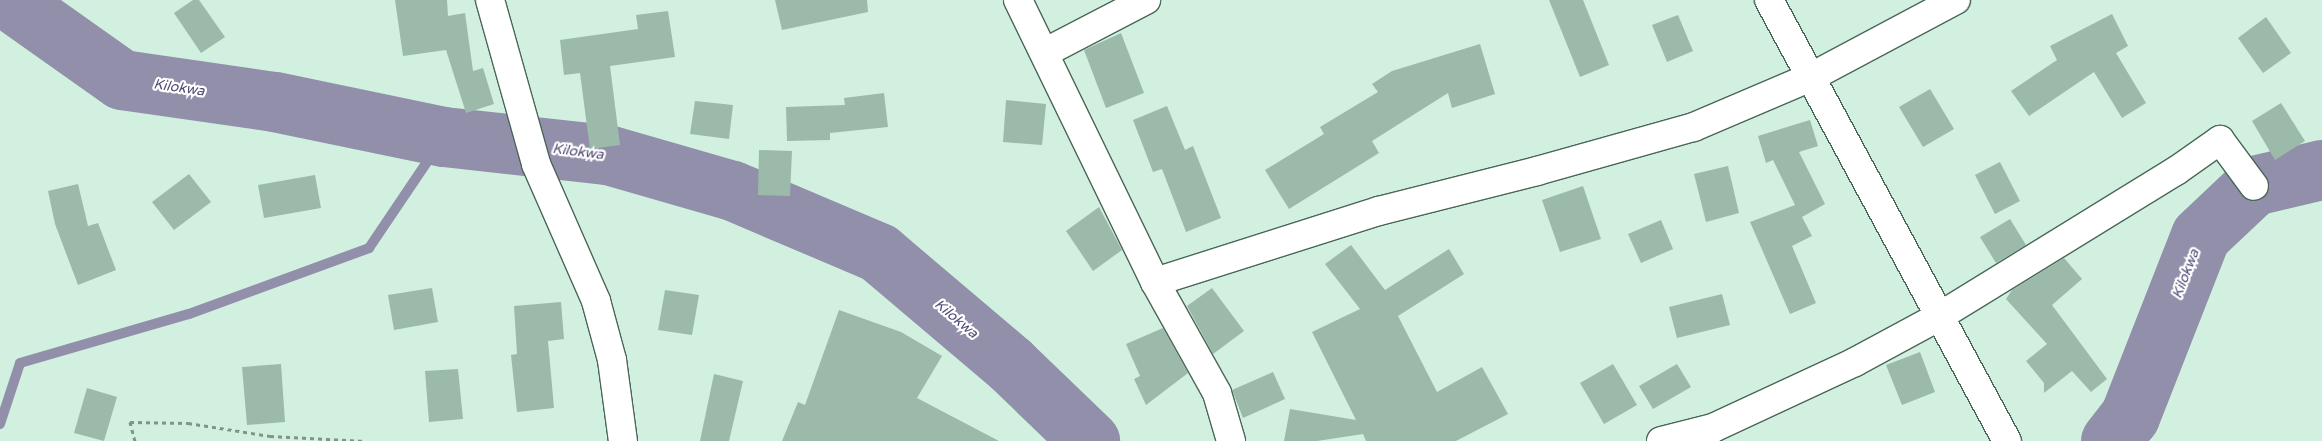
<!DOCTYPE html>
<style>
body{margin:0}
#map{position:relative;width:2322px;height:441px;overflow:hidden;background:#d1f0df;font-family:"Varela Round",sans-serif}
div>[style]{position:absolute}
.stream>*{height:10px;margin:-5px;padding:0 5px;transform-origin:5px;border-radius:5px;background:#918faa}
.river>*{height:60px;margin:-30px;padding:0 30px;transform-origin:30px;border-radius:30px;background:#918faa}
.building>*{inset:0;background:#9bbaaa}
.path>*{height:3px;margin-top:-1.5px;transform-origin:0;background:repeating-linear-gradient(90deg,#7f958a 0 4px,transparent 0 8px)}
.roads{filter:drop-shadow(1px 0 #4a6658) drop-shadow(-1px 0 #4a6658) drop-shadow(0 1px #4a6658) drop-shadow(0 -1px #4a6658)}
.minor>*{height:28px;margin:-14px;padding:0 14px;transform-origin:14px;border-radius:14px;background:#fff}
span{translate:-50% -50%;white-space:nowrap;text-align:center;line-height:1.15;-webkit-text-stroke:4.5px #fff;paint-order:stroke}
.water-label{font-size:14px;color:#514b76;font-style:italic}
</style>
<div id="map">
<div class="stream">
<div style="left:0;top:424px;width:64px;rotate:-71.8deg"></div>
<div style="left:20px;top:363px;width:176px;rotate:-16.2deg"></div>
<div style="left:189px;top:314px;width:192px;rotate:-20.1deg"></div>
<div style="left:369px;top:248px;width:134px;rotate:-56deg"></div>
</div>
<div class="river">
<div style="left:9px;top:0;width:138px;rotate:35.3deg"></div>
<div style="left:122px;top:80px;width:155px;rotate:8.2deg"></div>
<div style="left:275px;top:102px;width:173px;rotate:11.7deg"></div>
<div style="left:444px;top:137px;width:165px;rotate:6.3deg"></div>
<div style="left:608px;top:155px;width:130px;rotate:16.1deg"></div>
<div style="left:733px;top:191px;width:159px;rotate:23deg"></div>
<div style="left:879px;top:253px;width:173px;rotate:40.3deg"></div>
<div style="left:1011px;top:365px;width:110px;rotate:43.9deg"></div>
<div style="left:2111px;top:441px;width:31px;rotate:-52deg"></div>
<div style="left:2130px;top:417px;width:194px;rotate:-68.6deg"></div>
<div style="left:2201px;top:236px;width:73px;rotate:-43.3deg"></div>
<div style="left:2254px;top:186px;width:70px;rotate:-13.2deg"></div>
</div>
<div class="building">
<div style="clip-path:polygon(193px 0,199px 0,225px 37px,201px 53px,174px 13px)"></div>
<div style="clip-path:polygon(395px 0,447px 0,448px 16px,465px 13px,473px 71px,483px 68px,494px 104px,466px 113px,446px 50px,403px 56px)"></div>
<div style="clip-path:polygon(775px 0,867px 0,868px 12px,782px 30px)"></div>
<div style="clip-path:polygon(1549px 0,1583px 0,1609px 65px,1580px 77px)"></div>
<div style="clip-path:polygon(668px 11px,675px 57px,610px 66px,620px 145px,590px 149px,580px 73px,564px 75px,560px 40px,638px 29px,636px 15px)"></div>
<div style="clip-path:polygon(2112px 14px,2128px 46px,2116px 53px,2146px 103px,2122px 118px,2094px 72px,2029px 116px,2011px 91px,2057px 60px,2050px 46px)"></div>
<div style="clip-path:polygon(1678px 15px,1693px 51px,1667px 62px,1652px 25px)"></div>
<div style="clip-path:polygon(2266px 17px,2291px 53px,2263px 73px,2238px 38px)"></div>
<div style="clip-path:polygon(1121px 33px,1144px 93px,1106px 108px,1084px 50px)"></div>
<div style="clip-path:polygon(1480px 44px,1495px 94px,1452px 108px,1448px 93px,1372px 141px,1379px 153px,1289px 209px,1265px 170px,1324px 134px,1320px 127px,1378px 92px,1372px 84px,1392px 71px)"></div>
<div style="clip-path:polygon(1930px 89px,1954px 129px,1923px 147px,1899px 107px)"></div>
<div style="clip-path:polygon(884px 93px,888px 127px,830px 133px,830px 140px,787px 141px,786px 107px,845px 105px,844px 98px)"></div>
<div style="clip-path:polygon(1006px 100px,1046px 104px,1042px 145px,1003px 142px)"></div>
<div style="clip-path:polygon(695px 101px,733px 105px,729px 139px,690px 134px)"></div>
<div style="clip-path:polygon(2281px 103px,2305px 141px,2275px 160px,2252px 121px)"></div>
<div style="clip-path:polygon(1167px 106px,1185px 150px,1193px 146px,1221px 218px,1186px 232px,1162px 169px,1153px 172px,1133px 120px)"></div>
<div style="clip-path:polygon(1810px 120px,1818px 146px,1799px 152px,1825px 204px,1802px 217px,1812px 236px,1792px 246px,1816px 303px,1790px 314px,1750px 222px,1795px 205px,1773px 160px,1766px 163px,1758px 136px)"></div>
<div style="clip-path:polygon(759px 150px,792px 151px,790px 196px,758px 195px)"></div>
<div style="clip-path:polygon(2000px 162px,2020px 201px,1995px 214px,1975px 175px)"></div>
<div style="clip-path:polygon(1728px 166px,1739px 213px,1706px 222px,1694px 174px)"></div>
<div style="clip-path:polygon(189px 174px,211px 202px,174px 230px,152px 202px)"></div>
<div style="clip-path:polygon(315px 175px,321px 208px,264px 218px,258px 185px)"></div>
<div style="clip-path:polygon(78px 184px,88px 226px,98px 223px,116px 270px,78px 285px,55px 224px,48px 191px)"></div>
<div style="clip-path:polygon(1583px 186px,1601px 239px,1560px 252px,1542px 200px)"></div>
<div style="clip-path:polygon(1099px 207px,1122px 250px,1093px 271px,1066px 231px)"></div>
<div style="clip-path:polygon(2010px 219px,2026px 245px,1996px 263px,1980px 237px)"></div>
<div style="clip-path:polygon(1661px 220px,1673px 249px,1641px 263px,1628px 234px)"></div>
<div style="clip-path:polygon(1351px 245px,1385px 290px,1449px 249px,1464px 274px,1398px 316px,1437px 392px,1482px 367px,1508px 414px,1456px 441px,1366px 441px,1363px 434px,1317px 441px,1284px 441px,1290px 409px,1356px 420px,1312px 332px,1360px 309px,1325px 264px)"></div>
<div style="clip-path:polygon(2064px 258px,2082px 279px,2052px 305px,2107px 379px,2091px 392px,2072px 371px,2044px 393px,2044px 383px,2026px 361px,2047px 344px,2006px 299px,2012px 290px)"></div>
<div style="clip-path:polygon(432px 288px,438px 322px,394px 330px,388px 295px)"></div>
<div style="clip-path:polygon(1212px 288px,1244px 331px,1213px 354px,1187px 306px)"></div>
<div style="clip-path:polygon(665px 290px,699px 295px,692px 335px,658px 330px)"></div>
<div style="clip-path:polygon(1722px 294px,1730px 325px,1677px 338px,1669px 307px)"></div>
<div style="clip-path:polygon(561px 302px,564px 339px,548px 341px,554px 408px,517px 412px,511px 355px,517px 354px,514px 306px)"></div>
<div style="clip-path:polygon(839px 310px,901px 332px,942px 356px,917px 398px,999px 441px,782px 441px,798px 402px,805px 405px)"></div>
<div style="clip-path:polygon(1163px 328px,1188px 373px,1146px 405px,1134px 379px,1140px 376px,1126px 344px)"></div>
<div style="clip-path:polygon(1920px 352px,1935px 392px,1902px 405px,1886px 365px)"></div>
<div style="clip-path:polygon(281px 364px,285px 422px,247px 425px,242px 367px)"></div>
<div style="clip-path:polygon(1613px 364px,1637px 405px,1604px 424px,1580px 383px)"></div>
<div style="clip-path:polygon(1677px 364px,1691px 387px,1653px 409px,1639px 386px)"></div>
<div style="clip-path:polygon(458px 369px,463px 419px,429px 422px,425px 371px)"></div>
<div style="clip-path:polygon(1273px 372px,1285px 399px,1243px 418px,1232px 390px)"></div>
<div style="clip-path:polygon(714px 374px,743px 381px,729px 441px,700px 441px)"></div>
<div style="clip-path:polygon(87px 388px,117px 397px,104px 441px,74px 433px)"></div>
</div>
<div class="path">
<div style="left:135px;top:441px;width:20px;rotate:-105deg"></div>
<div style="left:130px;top:422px;width:58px;rotate:1deg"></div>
<div style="left:188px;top:423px;width:83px;rotate:9deg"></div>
<div style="left:270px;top:436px;width:96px;rotate:3deg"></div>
</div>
<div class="roads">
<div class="minor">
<div style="left:490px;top:0;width:170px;rotate:74.3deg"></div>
<div style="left:536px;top:164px;width:150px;rotate:66.3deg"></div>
<div style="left:596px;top:301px;width:61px;rotate:74.8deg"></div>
<div style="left:612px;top:360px;width:82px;rotate:82.3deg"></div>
<div style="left:1018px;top:0;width:314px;rotate:64.1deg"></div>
<div style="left:1155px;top:282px;width:127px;rotate:60.8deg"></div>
<div style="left:1217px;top:393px;width:50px;rotate:73.7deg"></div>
<div style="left:1769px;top:0;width:501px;rotate:61.65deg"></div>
<div style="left:1046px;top:52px;width:113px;rotate:-27.5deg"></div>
<div style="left:1155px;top:282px;width:235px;rotate:-17.6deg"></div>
<div style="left:1379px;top:211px;width:163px;rotate:-14.2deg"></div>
<div style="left:1537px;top:171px;width:163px;rotate:-15.7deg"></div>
<div style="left:1694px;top:127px;width:127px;rotate:-23.1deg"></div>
<div style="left:1811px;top:77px;width:164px;rotate:-28deg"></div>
<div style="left:1661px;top:441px;width:54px;rotate:-14deg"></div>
<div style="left:1713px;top:428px;width:157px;rotate:-24.9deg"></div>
<div style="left:1855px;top:362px;width:97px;rotate:-28.4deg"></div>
<div style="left:1940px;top:316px;width:277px;rotate:-31.6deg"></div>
<div style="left:2176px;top:171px;width:54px;rotate:-35.2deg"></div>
<div style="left:2220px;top:140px;width:57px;rotate:53.5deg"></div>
</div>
</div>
<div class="water-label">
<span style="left:179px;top:88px;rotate:8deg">Kilokwa</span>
<span style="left:578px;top:152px;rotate:7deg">Kilokwa</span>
<span style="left:2186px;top:274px;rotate:-69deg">Kilokwa</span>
<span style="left:956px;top:319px;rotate:40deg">Kilokwa</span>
</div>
</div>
